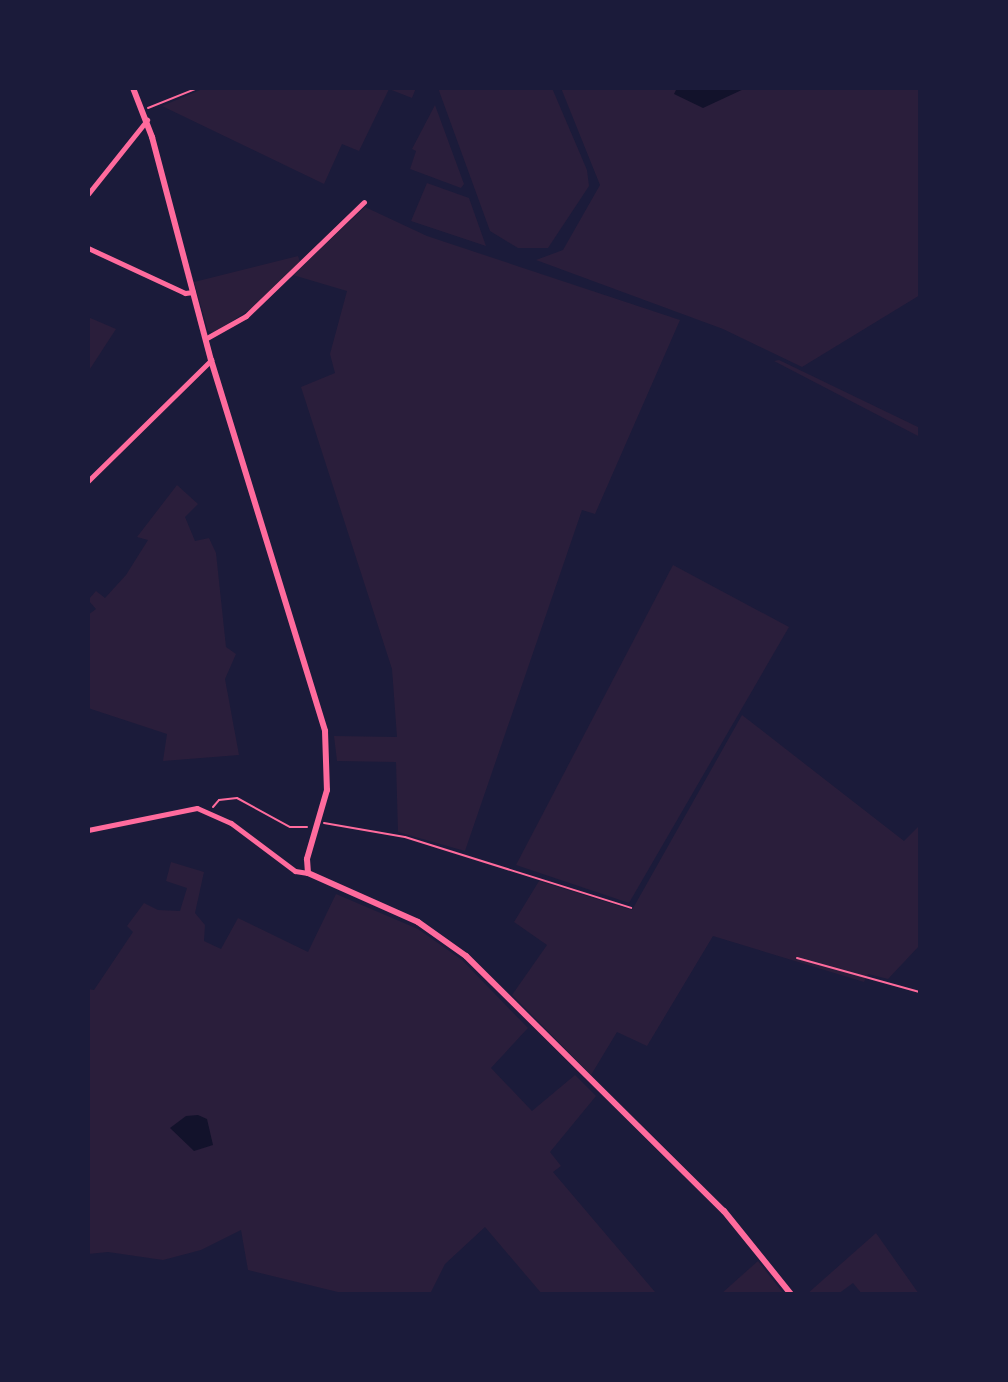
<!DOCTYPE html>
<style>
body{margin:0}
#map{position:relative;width:1008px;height:1382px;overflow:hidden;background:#1b1b3a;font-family:Karla,sans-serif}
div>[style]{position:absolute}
.green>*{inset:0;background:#2a1e3b}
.water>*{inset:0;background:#12122b}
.path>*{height:2px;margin:-1px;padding:0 1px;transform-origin:1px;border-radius:1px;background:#ff6b9d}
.minor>*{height:5px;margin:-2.5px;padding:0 2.5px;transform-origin:2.5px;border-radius:2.5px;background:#ff6b9d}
.tertiary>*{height:6px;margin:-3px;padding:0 3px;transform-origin:3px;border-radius:3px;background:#ff6b9d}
span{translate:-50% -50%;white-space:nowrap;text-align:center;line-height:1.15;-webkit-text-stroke:8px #1b1b3a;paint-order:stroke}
.frame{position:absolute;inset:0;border:90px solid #1b1b3a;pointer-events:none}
</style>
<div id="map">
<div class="green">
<div style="clip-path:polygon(205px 88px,416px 88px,412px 98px,389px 89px,359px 151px,342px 144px,324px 184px,162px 106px)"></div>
<div style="clip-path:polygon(438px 88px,552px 88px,587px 170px,589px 186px,548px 248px,518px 248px,490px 231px)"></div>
<div style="clip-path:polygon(561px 88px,920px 88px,920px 295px,802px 367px,723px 329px,536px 260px,563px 250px,600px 185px)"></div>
<div style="clip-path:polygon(435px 105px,464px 184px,461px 188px,410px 169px,416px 151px,412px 149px)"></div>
<div style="clip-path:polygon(427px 183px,469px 198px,486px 246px,411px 221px)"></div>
<div style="clip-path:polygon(365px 207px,427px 236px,680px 320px,595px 514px,582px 510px,465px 851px,398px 832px,396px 762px,337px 761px,334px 736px,397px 737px,392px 669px,301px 387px,335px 373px,330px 354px,347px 291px,293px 275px)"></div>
<div style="clip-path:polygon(298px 256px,300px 262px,255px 306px,214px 333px,208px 331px,194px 282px)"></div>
<div style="clip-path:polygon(88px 317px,116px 329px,88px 372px)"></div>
<div style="clip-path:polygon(779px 360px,920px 428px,920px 437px,774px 361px)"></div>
<div style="clip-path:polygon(177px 485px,198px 504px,185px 517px,195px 541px,209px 538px,216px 553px,226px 647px,236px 654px,225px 679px,239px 755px,163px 761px,167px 734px,88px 708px,88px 615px,96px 609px,88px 600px,96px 591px,105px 598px,126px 575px,148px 540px,137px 537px)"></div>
<div style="clip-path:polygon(673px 565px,789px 627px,629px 903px,516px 865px)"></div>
<div style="clip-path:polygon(742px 715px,904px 841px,920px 825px,920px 945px,888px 979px,868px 974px,864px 982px,713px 936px,647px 1046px,617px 1032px,591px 1075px,512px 995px,547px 945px,514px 922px,539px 881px,632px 910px)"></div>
<div style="clip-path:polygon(171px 862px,204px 872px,195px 913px,205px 925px,204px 941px,221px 949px,238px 918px,308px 952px,336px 894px,418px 929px,462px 960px,528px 1028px,491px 1068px,532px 1111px,575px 1075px,596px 1096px,550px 1152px,561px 1166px,553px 1172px,655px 1292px,542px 1294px,485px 1227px,445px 1264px,430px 1294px,346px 1294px,248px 1270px,241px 1230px,201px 1250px,163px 1260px,108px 1252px,88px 1254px,88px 989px,94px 990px,133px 932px,127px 926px,144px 903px,158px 910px,180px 911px,187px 888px,166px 881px)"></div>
<div style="clip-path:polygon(876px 1233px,919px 1294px,862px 1294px,853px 1283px,838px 1294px,807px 1294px)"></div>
<div style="clip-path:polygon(758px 1261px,784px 1294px,721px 1294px,740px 1277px)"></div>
</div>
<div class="water">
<div style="clip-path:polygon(677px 88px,746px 88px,703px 108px,674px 94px)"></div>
<div style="clip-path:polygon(198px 1115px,207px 1119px,213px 1145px,194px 1151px,170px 1128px,186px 1116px)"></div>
</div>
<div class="path">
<div style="left:148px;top:108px;width:54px;rotate:-21.8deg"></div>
<div style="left:213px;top:807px;width:9px;rotate:-49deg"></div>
<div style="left:219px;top:800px;width:18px;rotate:-6deg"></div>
<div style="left:237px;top:798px;width:60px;rotate:28.7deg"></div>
<div style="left:290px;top:827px;width:17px"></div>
<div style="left:324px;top:823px;width:82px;rotate:9.8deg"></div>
<div style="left:405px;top:837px;width:237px;rotate:17.4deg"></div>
<div style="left:797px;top:958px;width:128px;rotate:15.5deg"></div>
</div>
<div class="minor">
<div style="left:88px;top:194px;width:95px;rotate:-51.4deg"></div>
<div style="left:88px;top:248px;width:107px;rotate:24.9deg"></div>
<div style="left:185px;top:293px;width:8px;rotate:-7deg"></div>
<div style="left:205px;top:339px;width:47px;rotate:-29.3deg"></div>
<div style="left:246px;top:316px;width:164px;rotate:-44deg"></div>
<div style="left:88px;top:481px;width:173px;rotate:-44.5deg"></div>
<div style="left:88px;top:830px;width:111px;rotate:-11.4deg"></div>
<div style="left:197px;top:808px;width:37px;rotate:24deg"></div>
<div style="left:231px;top:823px;width:80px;rotate:36.9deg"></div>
<div style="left:295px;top:871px;width:13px;rotate:9deg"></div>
</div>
<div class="tertiary">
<div style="left:133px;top:88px;width:53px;rotate:68.8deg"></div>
<div style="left:152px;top:137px;width:231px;rotate:75.2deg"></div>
<div style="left:211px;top:360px;width:388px;rotate:72.9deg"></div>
<div style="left:325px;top:731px;width:59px;rotate:88.1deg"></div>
<div style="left:327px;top:790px;width:72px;rotate:106.2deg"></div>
<div style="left:307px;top:859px;width:14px;rotate:86deg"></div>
<div style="left:308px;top:873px;width:120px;rotate:24deg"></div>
<div style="left:418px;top:922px;width:59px;rotate:35.3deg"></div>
<div style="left:466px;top:956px;width:363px;rotate:44.7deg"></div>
<div style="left:724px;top:1211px;width:107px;rotate:51.1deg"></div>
</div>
<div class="frame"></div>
</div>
